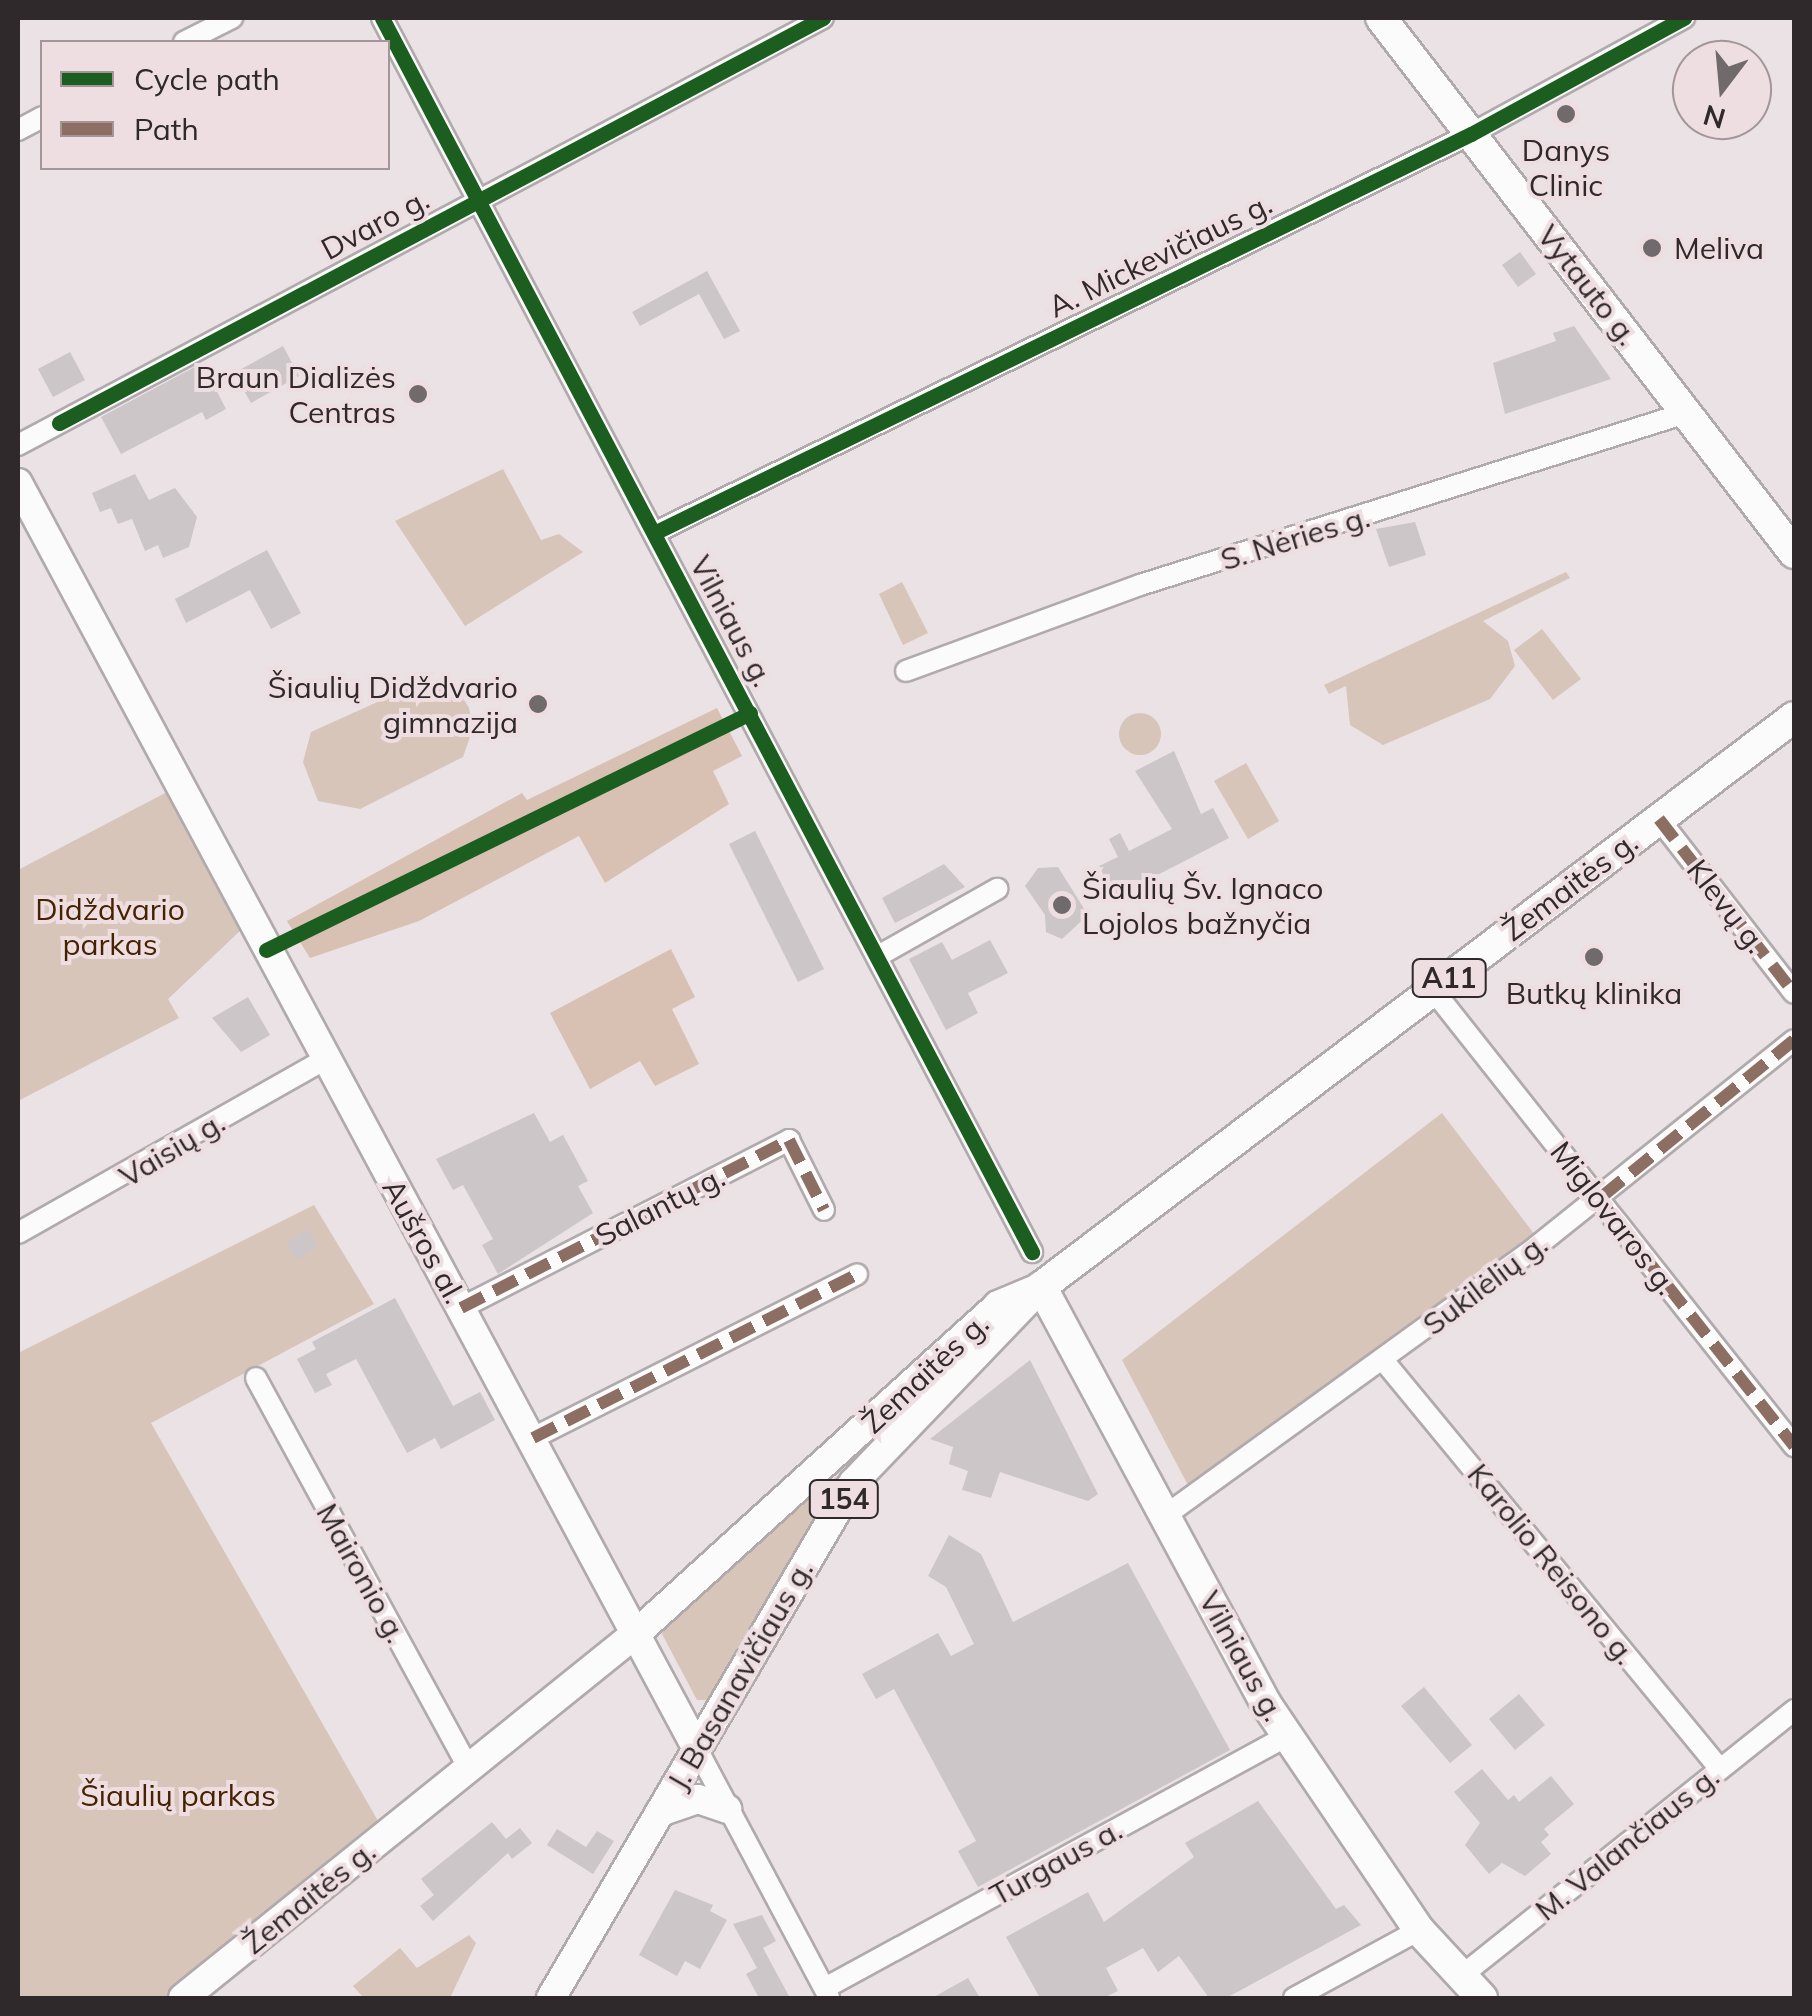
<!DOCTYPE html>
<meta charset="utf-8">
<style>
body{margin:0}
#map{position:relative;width:1812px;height:2016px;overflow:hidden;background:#eae2e4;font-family:Mulish,sans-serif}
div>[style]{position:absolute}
.green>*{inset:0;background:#d8c5b9}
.round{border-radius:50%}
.forest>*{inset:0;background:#d8c1b2}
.building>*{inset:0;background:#ccc6c9}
.roads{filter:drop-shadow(2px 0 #b1aaac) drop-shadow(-2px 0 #b1aaac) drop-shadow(0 2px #b1aaac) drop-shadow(0 -2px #b1aaac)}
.minor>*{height:20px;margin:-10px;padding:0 10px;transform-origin:10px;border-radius:10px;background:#fcfbfb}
.major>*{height:28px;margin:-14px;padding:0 14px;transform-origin:14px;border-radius:14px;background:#fcfbfb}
.highway>*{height:30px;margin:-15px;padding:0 15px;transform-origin:15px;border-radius:15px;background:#fcfbfb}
.quiet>*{height:12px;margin-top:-6px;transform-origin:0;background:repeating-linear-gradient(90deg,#8d6e63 0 25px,transparent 0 37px)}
.cycleway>*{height:15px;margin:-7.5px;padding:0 7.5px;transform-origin:7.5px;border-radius:7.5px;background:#1b5e20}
.dots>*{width:28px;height:28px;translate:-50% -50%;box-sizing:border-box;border:5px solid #eedee2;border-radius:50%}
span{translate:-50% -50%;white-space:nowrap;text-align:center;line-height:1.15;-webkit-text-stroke:8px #eedee2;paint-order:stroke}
.shield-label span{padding:2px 8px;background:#eedee2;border:2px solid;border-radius:8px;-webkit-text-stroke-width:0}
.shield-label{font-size:28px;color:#2f292b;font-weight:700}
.poi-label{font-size:30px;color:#2f292b}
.left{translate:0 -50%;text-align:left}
.right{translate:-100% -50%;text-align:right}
.street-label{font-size:30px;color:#2f292b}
.park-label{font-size:30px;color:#452200}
.frame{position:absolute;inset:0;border:20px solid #2f292b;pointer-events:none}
.legend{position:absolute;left:40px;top:40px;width:350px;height:130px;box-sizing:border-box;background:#eedee2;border:2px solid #a29699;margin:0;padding:12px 18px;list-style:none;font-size:30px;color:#2f292b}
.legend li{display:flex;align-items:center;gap:20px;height:50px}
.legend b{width:50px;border:2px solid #a29699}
.north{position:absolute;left:1672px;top:40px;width:100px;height:100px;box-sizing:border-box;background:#eedee2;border:2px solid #a29699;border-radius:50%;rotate:196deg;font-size:28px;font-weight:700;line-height:40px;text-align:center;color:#2f292b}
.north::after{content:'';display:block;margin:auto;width:35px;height:45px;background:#706a6c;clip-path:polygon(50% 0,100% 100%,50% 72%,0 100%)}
</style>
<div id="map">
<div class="green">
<div style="clip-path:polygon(503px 469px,541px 540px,559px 534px,583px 552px,465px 626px,395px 521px)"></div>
<div style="clip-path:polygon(1566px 572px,1570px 578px,1483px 621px,1508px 641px,1515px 666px,1490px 699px,1383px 745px,1350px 725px,1346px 686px,1329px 694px,1324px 685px)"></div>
<div style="clip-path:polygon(902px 582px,928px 633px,903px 645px,879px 594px)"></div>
<div style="clip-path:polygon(1542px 629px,1581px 679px,1553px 700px,1514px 650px)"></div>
<div style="clip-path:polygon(426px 680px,458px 690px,469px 708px,473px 728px,463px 757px,360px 809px,318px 801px,303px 762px,311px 732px)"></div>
<div class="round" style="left:1119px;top:713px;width:42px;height:42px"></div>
<div style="clip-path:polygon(1246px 763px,1279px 821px,1248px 839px,1214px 781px)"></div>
<div style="clip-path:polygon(169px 791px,241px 930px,168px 999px,179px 1018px,18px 1101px,18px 870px)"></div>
<div style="clip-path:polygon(1442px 1113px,1535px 1235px,1191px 1491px,1122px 1360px)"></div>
<div style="clip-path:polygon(314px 1205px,374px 1304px,151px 1423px,386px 1835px,183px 1998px,18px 1998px,18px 1353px)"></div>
<div style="clip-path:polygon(842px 1472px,711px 1700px,697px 1700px,662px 1634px,665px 1622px)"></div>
<div style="clip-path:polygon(469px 1935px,476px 1943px,450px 1998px,364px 1998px,353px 1986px,400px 1948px,417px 1968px)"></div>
</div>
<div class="forest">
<div style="clip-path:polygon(717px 708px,742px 756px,713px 771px,729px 804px,605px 883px,579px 836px,419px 921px,310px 958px,287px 921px,522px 793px,527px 800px)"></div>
<div style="clip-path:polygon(671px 949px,695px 997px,672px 1009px,699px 1064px,655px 1086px,640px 1061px,590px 1089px,550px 1013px)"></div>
</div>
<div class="building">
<div style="clip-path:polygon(1520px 252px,1536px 274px,1518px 287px,1502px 265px)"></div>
<div style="clip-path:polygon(707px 271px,740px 331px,724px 339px,699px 294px,640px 326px,632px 312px)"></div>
<div style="clip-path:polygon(1574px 326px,1611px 379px,1505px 414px,1493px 363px,1556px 341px,1553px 333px)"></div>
<div style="clip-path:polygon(283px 346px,299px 376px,251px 403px,234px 373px)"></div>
<div style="clip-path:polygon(70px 352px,85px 380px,53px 397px,38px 369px)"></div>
<div style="clip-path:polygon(202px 363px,226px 409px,206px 420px,202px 412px,121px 454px,101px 417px)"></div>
<div style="clip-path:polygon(135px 474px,149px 500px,175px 488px,197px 517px,189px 547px,163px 558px,158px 545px,145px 551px,132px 519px,118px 524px,111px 508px,100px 512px,92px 493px)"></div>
<div style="clip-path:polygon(1415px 522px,1426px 555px,1389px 567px,1376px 529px)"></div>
<div style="clip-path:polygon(267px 550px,301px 613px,271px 629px,250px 590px,186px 623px,175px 599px)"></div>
<div style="clip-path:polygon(1174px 751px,1201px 814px,1213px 808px,1229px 838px,1115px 897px,1099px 866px,1118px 857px,1109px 839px,1120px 833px,1129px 851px,1172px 829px,1135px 771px)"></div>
<div style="clip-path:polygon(755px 831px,824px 969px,798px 982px,729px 844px)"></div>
<div style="clip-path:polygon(944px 864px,965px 887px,895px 923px,882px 898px)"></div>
<div style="clip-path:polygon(1058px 867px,1088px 915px,1062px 939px,1046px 932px,1045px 915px,1025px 886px,1038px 868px)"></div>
<div style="clip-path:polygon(990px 940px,1008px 973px,968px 993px,978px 1013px,946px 1030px,909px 959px,942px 942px,952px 960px)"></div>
<div style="clip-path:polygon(248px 997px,270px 1035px,241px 1052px,212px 1018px)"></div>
<div style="clip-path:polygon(534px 1113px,550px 1142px,563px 1135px,588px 1181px,578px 1186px,593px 1213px,498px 1274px,482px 1245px,493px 1239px,463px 1185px,453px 1190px,436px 1159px)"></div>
<div style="clip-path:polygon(306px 1229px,318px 1245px,298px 1260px,286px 1244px)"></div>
<div style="clip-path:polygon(395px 1298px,453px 1406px,480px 1392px,495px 1420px,441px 1449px,435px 1438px,407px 1453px,356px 1359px,326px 1374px,332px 1385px,315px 1393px,297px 1359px,316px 1349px,312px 1342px)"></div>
<div style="clip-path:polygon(1030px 1360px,1098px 1494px,1088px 1501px,1000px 1472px,991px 1498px,962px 1490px,968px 1471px,949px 1464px,953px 1447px,930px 1439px)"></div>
<div style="clip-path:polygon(949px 1535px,981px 1554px,1013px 1622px,1128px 1563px,1230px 1750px,978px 1887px,958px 1851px,976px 1841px,894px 1689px,876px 1699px,862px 1674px,938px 1633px,951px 1656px,974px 1644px,946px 1587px,928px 1576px)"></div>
<div style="clip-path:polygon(1424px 1687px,1472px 1745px,1450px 1763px,1401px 1706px)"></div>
<div style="clip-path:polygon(1519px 1694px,1545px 1725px,1515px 1750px,1489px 1719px)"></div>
<div style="clip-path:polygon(1482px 1769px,1508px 1800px,1514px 1795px,1519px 1802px,1551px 1776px,1574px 1804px,1544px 1829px,1549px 1835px,1541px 1842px,1551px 1854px,1525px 1876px,1502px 1863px,1489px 1874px,1465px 1845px,1480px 1823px,1454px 1792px)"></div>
<div style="clip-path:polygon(1258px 1801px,1336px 1909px,1344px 1905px,1361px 1925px,1226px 1998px,1209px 1998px,1179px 1956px,1158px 1972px,1143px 1948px,1106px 1968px,1118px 1991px,1103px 1998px,1040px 1998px,1006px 1937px,1088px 1892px,1104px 1922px,1194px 1857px,1185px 1843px)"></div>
<div style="clip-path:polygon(492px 1822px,506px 1839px,520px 1828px,532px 1843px,512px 1859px,508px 1853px,433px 1921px,420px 1906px,434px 1895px,421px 1879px)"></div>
<div style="clip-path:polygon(557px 1829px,586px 1847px,597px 1831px,614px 1841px,593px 1874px,547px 1845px)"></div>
<div style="clip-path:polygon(675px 1890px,713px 1905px,710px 1911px,727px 1920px,700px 1969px,685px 1961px,677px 1976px,639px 1955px)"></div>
<div style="clip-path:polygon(762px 1915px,776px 1941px,763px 1948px,790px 1998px,759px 1998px,746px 1974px,757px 1968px,733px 1924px)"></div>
<div style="clip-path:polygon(968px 1978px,980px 1998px,932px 1998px)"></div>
</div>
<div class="roads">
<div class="minor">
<div style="left:382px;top:18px;width:1395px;rotate:62.22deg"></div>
<div style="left:184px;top:42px;width:54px;rotate:-26.6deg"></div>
<div style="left:18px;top:130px;width:27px;rotate:-28deg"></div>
<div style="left:18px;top:445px;width:911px;rotate:-27.94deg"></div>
<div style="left:654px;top:533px;width:909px;rotate:-26.03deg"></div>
<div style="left:1471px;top:134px;width:243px;rotate:-28.6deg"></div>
<div style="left:906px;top:671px;width:249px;rotate:-20.2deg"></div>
<div style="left:1140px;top:585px;width:572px;rotate:-17.49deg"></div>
<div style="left:1659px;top:819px;width:220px;rotate:52.2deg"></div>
<div style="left:878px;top:956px;width:137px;rotate:-29.4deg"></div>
<div style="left:1433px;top:990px;width:582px;rotate:51.63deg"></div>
<div style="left:18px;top:1233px;width:352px;rotate:-29.5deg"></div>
<div style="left:461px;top:1308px;width:369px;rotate:-27.1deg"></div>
<div style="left:789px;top:1140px;width:78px;rotate:63.4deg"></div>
<div style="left:1383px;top:1360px;width:530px;rotate:50.51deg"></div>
<div style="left:256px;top:1378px;width:444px;rotate:61.4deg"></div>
<div style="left:533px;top:1438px;width:363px;rotate:-26.8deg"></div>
<div style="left:1166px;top:1515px;width:458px;rotate:-35.9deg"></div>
<div style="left:1537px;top:1246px;width:329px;rotate:-38.7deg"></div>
<div style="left:697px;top:1749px;width:281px;rotate:62deg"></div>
<div style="left:1460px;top:1977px;width:428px;rotate:-38.6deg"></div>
<div style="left:825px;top:1988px;width:526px;rotate:-28.61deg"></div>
<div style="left:1294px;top:1998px;width:142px;rotate:-28.5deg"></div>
</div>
<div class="major">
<div style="left:18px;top:483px;width:1437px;rotate:61.79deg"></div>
<div style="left:660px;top:1812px;width:40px;rotate:-18.9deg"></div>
<div style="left:698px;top:1799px;width:31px;rotate:19deg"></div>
<div style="left:183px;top:1998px;width:585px;rotate:-38.83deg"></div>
<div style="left:639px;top:1631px;width:485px;rotate:-42.2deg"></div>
<div style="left:998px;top:1305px;width:47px;rotate:-22.7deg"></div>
<div style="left:551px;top:1998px;width:597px;rotate:-59.61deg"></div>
<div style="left:853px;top:1483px;width:270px;rotate:-46.2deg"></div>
</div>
<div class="highway">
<div style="left:1381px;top:18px;width:676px;rotate:52.33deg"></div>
<div style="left:1482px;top:1998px;width:93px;rotate:-132.8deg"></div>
<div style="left:1419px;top:1930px;width:273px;rotate:-124.1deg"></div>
<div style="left:1266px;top:1704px;width:474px;rotate:-118.3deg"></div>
<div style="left:1041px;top:1287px;width:944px;rotate:-37.12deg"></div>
</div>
</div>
<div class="quiet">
<div style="left:1659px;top:819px;width:220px;rotate:52.2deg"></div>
<div style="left:1794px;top:1040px;width:252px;rotate:140.8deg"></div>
<div style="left:1599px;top:1199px;width:315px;rotate:51.7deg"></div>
<div style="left:461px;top:1308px;width:369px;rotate:-27.1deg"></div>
<div style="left:789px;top:1140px;width:78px;rotate:63.4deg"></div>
<div style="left:533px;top:1438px;width:363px;rotate:-26.8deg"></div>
</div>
<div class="cycleway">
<div style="left:382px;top:18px;width:1395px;rotate:62.22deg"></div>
<div style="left:59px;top:423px;width:865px;rotate:-27.93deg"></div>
<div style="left:654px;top:533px;width:909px;rotate:-26.03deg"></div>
<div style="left:1471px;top:134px;width:243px;rotate:-28.6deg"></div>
<div style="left:266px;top:950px;width:539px;rotate:-26.09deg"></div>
</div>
<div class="dots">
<div style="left:1566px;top:114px;background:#706a6c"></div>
<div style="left:1652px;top:248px;background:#706a6c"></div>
<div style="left:418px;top:394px;background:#706a6c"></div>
<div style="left:538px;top:704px;background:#706a6c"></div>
<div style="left:1062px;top:905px;background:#706a6c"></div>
<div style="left:1594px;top:957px;background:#706a6c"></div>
</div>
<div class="shield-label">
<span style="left:1449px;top:978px">A11</span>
<span style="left:844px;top:1499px">154</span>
</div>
<div class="poi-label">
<span style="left:1566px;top:167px">Danys<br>Clinic</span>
<span class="left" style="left:1674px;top:248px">Meliva</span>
<span class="right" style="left:396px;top:394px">Braun Dializės<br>Centras</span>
<span class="right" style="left:518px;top:704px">Šiaulių Didždvario<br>gimnazija</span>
<span class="left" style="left:1082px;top:905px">Šiaulių Šv. Ignaco<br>Lojolos bažnyčia</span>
<span style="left:1594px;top:993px">Butkų klinika</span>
</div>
<div class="street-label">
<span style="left:375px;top:224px;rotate:-28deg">Dvaro g.</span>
<span style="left:1160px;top:255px;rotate:-26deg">A. Mickevičiaus g.</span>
<span style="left:1588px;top:285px;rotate:52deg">Vytauto g.</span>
<span style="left:1295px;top:538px;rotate:-17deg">S. Nėries g.</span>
<span style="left:732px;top:621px;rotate:62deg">Vilniaus g.</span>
<span style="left:1570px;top:886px;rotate:-37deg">Žemaitės g.</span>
<span style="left:1727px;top:906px;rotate:52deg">Klevų g.</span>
<span style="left:172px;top:1149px;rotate:-31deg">Vaisių g.</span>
<span style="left:660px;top:1206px;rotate:-27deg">Salantų g.</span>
<span style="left:1614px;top:1218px;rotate:52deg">Miglovaros g.</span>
<span style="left:424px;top:1241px;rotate:61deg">Aušros al.</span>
<span style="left:1485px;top:1284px;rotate:-37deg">Sukilėlių g.</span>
<span style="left:925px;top:1373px;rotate:-43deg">Žemaitės g.</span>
<span style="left:1552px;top:1564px;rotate:51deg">Karolio Reisono g.</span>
<span style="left:362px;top:1573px;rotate:61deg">Maironio g.</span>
<span style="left:1242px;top:1656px;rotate:61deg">Vilniaus g.</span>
<span style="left:740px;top:1675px;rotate:-60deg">J. Basanavičiaus g.</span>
<span style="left:1627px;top:1843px;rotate:-39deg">M. Valančiaus g.</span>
<span style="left:1056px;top:1862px;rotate:-29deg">Turgaus a.</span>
<span style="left:309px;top:1897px;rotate:-39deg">Žemaitės g.</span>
</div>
<div class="park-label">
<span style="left:110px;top:926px">Didždvario<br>parkas</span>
<span style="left:178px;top:1795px">Šiaulių parkas</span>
</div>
<div class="frame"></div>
<ul class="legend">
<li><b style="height:12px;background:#1b5e20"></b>Cycle path</li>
<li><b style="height:12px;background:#8d6e63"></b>Path</li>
</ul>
<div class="north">N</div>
</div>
